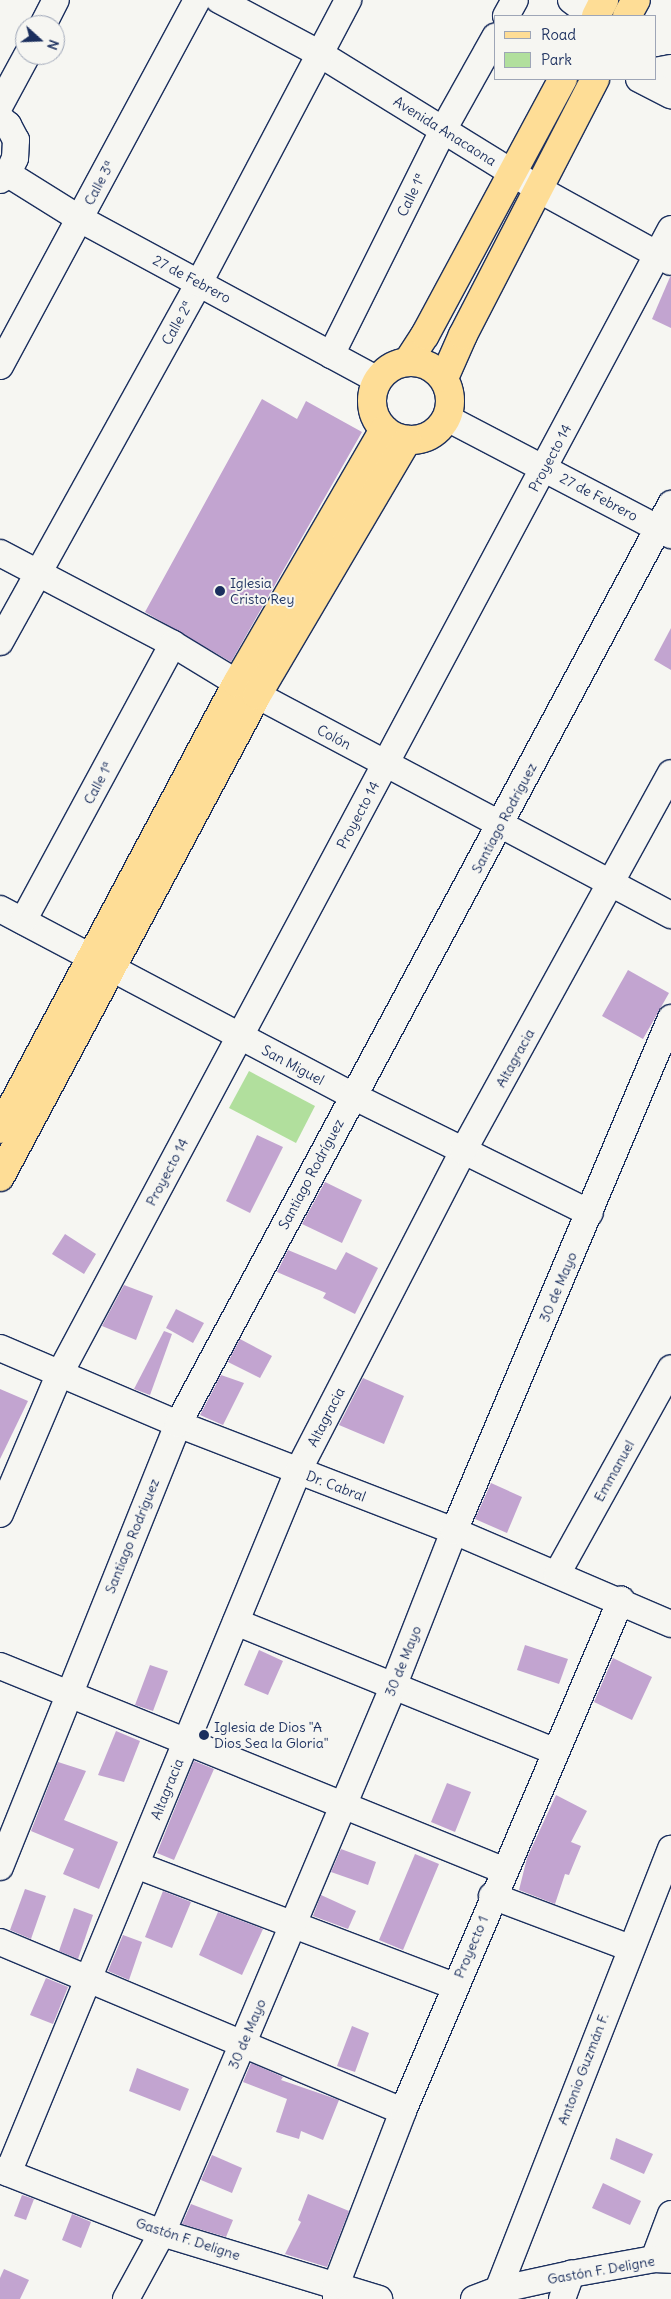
<!DOCTYPE html>
<meta charset="utf-8">
<style>
body{margin:0}
#map{position:relative;width:671px;height:2299px;overflow:hidden;background:#f6f6f2;font-family:Delius,sans-serif}
div>[style]{position:absolute}
.green>*{inset:0;background:#b1df9d}
.building>*{inset:0;background:#c2a4d0}
.roads{filter:drop-shadow(1px 0 #1b2f5e) drop-shadow(-1px 0 #1b2f5e) drop-shadow(0 1px #1b2f5e) drop-shadow(0 -1px #1b2f5e)}
.minor>*{height:26px;margin:-13px;padding:0 13px;transform-origin:13px;border-radius:13px;background:#f6f6f2}
.major>*{height:28px;margin:-14px;padding:0 14px;transform-origin:14px;border-radius:14px;background:#fedd96}
.major>.ring{margin:-14px;padding:0;box-sizing:content-box;background:none;border:28px solid #fedd96;border-radius:50%}
.dots>*{width:14px;height:14px;translate:-50% -50%;box-sizing:border-box;border:2px solid #f6f6f2;border-radius:50%}
span{translate:-50% -50%;white-space:nowrap;text-align:center;line-height:1.15;-webkit-text-stroke:4px #f6f6f2;paint-order:stroke}
.street-label{font-size:14px;color:#1b2f5e}
.poi-label{font-size:14px;color:#1b2f5e}
.left{translate:0 -50%;text-align:left}
.legend{position:absolute;left:494px;top:15px;width:162px;height:65px;box-sizing:border-box;background:#f6f6f2;border:1px solid #9ea6b7;margin:0;padding:6px 9px;list-style:none;font-size:15px;color:#1b2f5e}
.legend li{display:flex;align-items:center;gap:10px;height:25px}
.legend b{width:25px;border:1px solid #9ea6b7}
.north{position:absolute;left:15px;top:15px;width:50px;height:50px;box-sizing:border-box;background:#f6f6f2;border:1px solid #9ea6b7;border-radius:50%;rotate:110deg;font-size:14px;font-weight:700;line-height:20px;text-align:center;color:#1b2f5e}
.north::after{content:'';display:block;margin:auto;width:18px;height:22px;background:#1b2f5e;clip-path:polygon(50% 0,100% 100%,50% 72%,0 100%)}
</style>
<div id="map">
<div class="green">
<div style="clip-path:polygon(249px 1071px,315px 1106px,296px 1143px,229px 1108px)"></div>
</div>
<div class="building">
<div style="clip-path:polygon(670px 277px,671px 277px,671px 328px,652px 319px)"></div>
<div style="clip-path:polygon(262px 399px,297px 419px,306px 401px,362px 432px,231px 662px,145px 612px)"></div>
<div style="clip-path:polygon(671px 628px,671px 670px,654px 660px)"></div>
<div style="clip-path:polygon(628px 970px,669px 993px,643px 1039px,602px 1016px)"></div>
<div style="clip-path:polygon(257px 1135px,283px 1147px,250px 1213px,226px 1201px)"></div>
<div style="clip-path:polygon(325px 1182px,362px 1200px,342px 1243px,302px 1224px)"></div>
<div style="clip-path:polygon(65px 1234px,96px 1254px,84px 1274px,52px 1254px)"></div>
<div style="clip-path:polygon(288px 1250px,336px 1270px,346px 1252px,378px 1268px,355px 1314px,323px 1298px,326px 1293px,277px 1272px)"></div>
<div style="clip-path:polygon(124px 1285px,153px 1296px,136px 1340px,102px 1326px)"></div>
<div style="clip-path:polygon(176px 1309px,204px 1323px,193px 1343px,166px 1328px)"></div>
<div style="clip-path:polygon(164px 1331px,172px 1334px,150px 1395px,134px 1389px)"></div>
<div style="clip-path:polygon(240px 1339px,272px 1356px,260px 1378px,228px 1362px)"></div>
<div style="clip-path:polygon(221px 1375px,244px 1383px,223px 1425px,200px 1415px)"></div>
<div style="clip-path:polygon(363px 1378px,404px 1396px,384px 1444px,339px 1425px)"></div>
<div style="clip-path:polygon(0 1389px,28px 1401px,0 1459px)"></div>
<div style="clip-path:polygon(491px 1483px,522px 1497px,507px 1533px,475px 1519px)"></div>
<div style="clip-path:polygon(525px 1645px,568px 1659px,559px 1684px,517px 1670px)"></div>
<div style="clip-path:polygon(259px 1650px,283px 1661px,268px 1695px,244px 1685px)"></div>
<div style="clip-path:polygon(613px 1658px,652px 1677px,632px 1720px,594px 1702px)"></div>
<div style="clip-path:polygon(150px 1665px,168px 1671px,153px 1711px,135px 1705px)"></div>
<div style="clip-path:polygon(116px 1731px,140px 1741px,124px 1782px,98px 1775px)"></div>
<div style="clip-path:polygon(194px 1761px,214px 1769px,174px 1860px,157px 1853px)"></div>
<div style="clip-path:polygon(58px 1762px,86px 1771px,64px 1820px,118px 1842px,99px 1889px,63px 1874px,74px 1849px,31px 1831px)"></div>
<div style="clip-path:polygon(447px 1783px,471px 1792px,455px 1832px,431px 1822px)"></div>
<div style="clip-path:polygon(556px 1795px,587px 1811px,571px 1842px,581px 1846px,569px 1875px,565px 1874px,555px 1904px,519px 1890px,527px 1858px)"></div>
<div style="clip-path:polygon(341px 1849px,376px 1862px,368px 1885px,331px 1872px)"></div>
<div style="clip-path:polygon(415px 1854px,439px 1864px,403px 1950px,379px 1940px)"></div>
<div style="clip-path:polygon(25px 1889px,46px 1896px,31px 1939px,10px 1930px)"></div>
<div style="clip-path:polygon(163px 1891px,191px 1902px,172px 1948px,145px 1937px)"></div>
<div style="clip-path:polygon(321px 1895px,356px 1911px,348px 1929px,313px 1916px)"></div>
<div style="clip-path:polygon(74px 1908px,93px 1915px,78px 1959px,59px 1951px)"></div>
<div style="clip-path:polygon(218px 1912px,263px 1929px,242px 1975px,199px 1955px)"></div>
<div style="clip-path:polygon(123px 1935px,142px 1942px,129px 1980px,108px 1971px)"></div>
<div style="clip-path:polygon(46px 1978px,68px 1987px,53px 2024px,30px 2015px)"></div>
<div style="clip-path:polygon(352px 2026px,369px 2033px,355px 2072px,337px 2066px)"></div>
<div style="clip-path:polygon(251px 2063px,283px 2077px,281px 2080px,339px 2100px,323px 2140px,301px 2131px,299px 2139px,276px 2132px,287px 2099px,243px 2082px)"></div>
<div style="clip-path:polygon(137px 2068px,189px 2089px,180px 2111px,129px 2091px)"></div>
<div style="clip-path:polygon(616px 2138px,653px 2154px,644px 2174px,610px 2159px)"></div>
<div style="clip-path:polygon(212px 2155px,242px 2168px,232px 2193px,201px 2180px)"></div>
<div style="clip-path:polygon(603px 2183px,641px 2201px,630px 2225px,592px 2208px)"></div>
<div style="clip-path:polygon(308px 2194px,349px 2211px,327px 2267px,285px 2254px,301px 2222px,298px 2220px)"></div>
<div style="clip-path:polygon(22px 2195px,34px 2199px,26px 2220px,14px 2216px)"></div>
<div style="clip-path:polygon(191px 2204px,233px 2220px,226px 2237px,182px 2224px)"></div>
<div style="clip-path:polygon(72px 2214px,91px 2222px,81px 2248px,62px 2240px)"></div>
<div style="clip-path:polygon(4px 2269px,29px 2280px,20px 2299px,0 2299px,0 2278px)"></div>
</div>
<div class="roads">
<div class="minor">
<div style="left:219px;top:0;width:115px;rotate:28.1deg"></div>
<div style="left:320px;top:54px;width:259px;rotate:31.7deg"></div>
<div style="left:540px;top:190px;width:149px;rotate:28.8deg"></div>
<div style="left:571px;top:0;width:26px;rotate:37deg"></div>
<div style="left:506px;top:16px;width:18px;rotate:-61deg"></div>
<div style="left:43px;top:25px;width:28px;rotate:-63deg"></div>
<div style="left:655px;top:71px;width:16px;rotate:-11deg"></div>
<div style="left:639px;top:79px;width:36px;rotate:27deg"></div>
<div style="left:0;top:105px;width:57px;rotate:-61.6deg"></div>
<div style="left:0;top:118px;width:11px;rotate:41deg"></div>
<div style="left:8px;top:125px;width:17px;rotate:62deg"></div>
<div style="left:16px;top:140px;width:18px;rotate:93deg"></div>
<div style="left:15px;top:158px;width:17px;rotate:114deg"></div>
<div style="left:8px;top:174px;width:10px;rotate:143deg"></div>
<div style="left:8px;top:174px;width:85px;rotate:32deg"></div>
<div style="left:80px;top:219px;width:339px;rotate:28.4deg"></div>
<div style="left:331px;top:355px;width:251px;rotate:-63.5deg"></div>
<div style="left:443px;top:130px;width:107px;rotate:-60.8deg"></div>
<div style="left:0;top:366px;width:416px;rotate:-61.7deg"></div>
<div style="left:447px;top:418px;width:253px;rotate:27.6deg"></div>
<div style="left:0;top:553px;width:195px;rotate:27.7deg"></div>
<div style="left:173px;top:644px;width:98px;rotate:31.3deg"></div>
<div style="left:257px;top:695px;width:469px;rotate:28deg"></div>
<div style="left:0;top:642px;width:410px;rotate:-61deg"></div>
<div style="left:199px;top:283px;width:320px;rotate:-62.2deg"></div>
<div style="left:0;top:909px;width:399px;rotate:27.9deg"></div>
<div style="left:353px;top:1096px;width:264px;rotate:26.3deg"></div>
<div style="left:23px;top:921px;width:315px;rotate:-61.6deg"></div>
<div style="left:0;top:1348px;width:194px;rotate:23.1deg"></div>
<div style="left:178px;top:1424px;width:296px;rotate:21.2deg"></div>
<div style="left:454px;top:1531px;width:236px;rotate:23.2deg"></div>
<div style="left:0;top:1514px;width:151px;rotate:-67deg"></div>
<div style="left:59px;top:1375px;width:1299px;rotate:-61.9deg"></div>
<div style="left:557px;top:1574px;width:235px;rotate:-61deg"></div>
<div style="left:236px;top:1622px;width:345px;rotate:22.1deg"></div>
<div style="left:0;top:1666px;width:543px;rotate:22.08deg"></div>
<div style="left:136px;top:1865px;width:341px;rotate:20.8deg"></div>
<div style="left:0;top:1867px;width:477px;rotate:-68.1deg"></div>
<div style="left:178px;top:1424px;width:1044px;rotate:-61.81deg"></div>
<div style="left:492px;top:1896px;width:147px;rotate:20.6deg"></div>
<div style="left:0;top:1942px;width:437px;rotate:22.8deg"></div>
<div style="left:0;top:2170px;width:174px;rotate:21.3deg"></div>
<div style="left:162px;top:2233px;width:227px;rotate:16.9deg"></div>
<div style="left:8px;top:2173px;width:760px;rotate:-67.55deg"></div>
<div style="left:298px;top:1471px;width:360px;rotate:-62.7deg"></div>
<div style="left:463px;top:1151px;width:431px;rotate:-61.2deg"></div>
<div style="left:654px;top:2259px;width:48px;rotate:-69.3deg"></div>
<div style="left:498px;top:2290px;width:474px;rotate:-68.6deg"></div>
<div style="left:126px;top:2299px;width:75px;rotate:-61.4deg"></div>
<div style="left:162px;top:2233px;width:204px;rotate:-66.9deg"></div>
<div style="left:242px;top:2045px;width:389px;rotate:-67.1deg"></div>
<div style="left:393px;top:1687px;width:168px;rotate:-68.6deg"></div>
<div style="left:454px;top:1531px;width:557px;rotate:-67.07deg"></div>
<div style="left:336px;top:2299px;width:14px;rotate:-90deg"></div>
<div style="left:336px;top:2285px;width:186px;rotate:-68.9deg"></div>
<div style="left:403px;top:2111px;width:556px;rotate:-66.9deg"></div>
<div style="left:474px;top:2299px;width:26px;rotate:-21deg"></div>
<div style="left:498px;top:2290px;width:75px;rotate:-12.4deg"></div>
<div style="left:571px;top:2274px;width:84px;rotate:-10.2deg"></div>
<div style="left:654px;top:2259px;width:17px;rotate:3deg"></div>
<div style="left:562px;top:2299px;width:27px;rotate:-70deg"></div>
</div>
<div class="major">
<div style="left:596px;top:16px;width:18px;rotate:-63deg"></div>
<div style="left:627px;top:16px;width:18px;rotate:-61deg"></div>
<div style="left:408px;top:361px;width:31px;rotate:-57deg"></div>
<div style="left:425px;top:335px;width:291px;rotate:-61.7deg"></div>
<div class="ring" style="left:372px;top:362px;width:50px;height:50px"></div>
<div style="left:444px;top:378px;width:47px;rotate:-66.2deg"></div>
<div style="left:463px;top:335px;width:288px;rotate:-62.7deg"></div>
<div style="left:0;top:1129px;width:505px;rotate:-62.01deg"></div>
<div style="left:237px;top:683px;width:293px;rotate:-59.9deg"></div>
<div style="left:0;top:1177px;width:546px;rotate:-61.93deg"></div>
<div style="left:257px;top:695px;width:296px;rotate:-59.5deg"></div>
</div>
</div>
<div class="dots">
<div style="left:220px;top:591px;background:#1b2f5e"></div>
<div style="left:204px;top:1735px;background:#1b2f5e"></div>
</div>
<div class="street-label">
<span style="left:445px;top:131px;rotate:32deg">Avenida Anacaona</span>
<span style="left:99px;top:183px;rotate:-62deg">Calle 3ª</span>
<span style="left:411px;top:195px;rotate:-64deg">Calle 1ª</span>
<span style="left:192px;top:279px;rotate:28deg">27 de Febrero</span>
<span style="left:177px;top:323px;rotate:-61deg">Calle 2ª</span>
<span style="left:550px;top:458px;rotate:-62deg">Proyecto 14</span>
<span style="left:599px;top:497px;rotate:28deg">27 de Febrero</span>
<span style="left:334px;top:737px;rotate:28deg">Colón</span>
<span style="left:98px;top:783px;rotate:-62deg">Calle 1ª</span>
<span style="left:358px;top:815px;rotate:-62deg">Proyecto 14</span>
<span style="left:504px;top:818px;rotate:-62deg">Santiago Rodríguez</span>
<span style="left:515px;top:1058px;rotate:-61deg">Altagracia</span>
<span style="left:293px;top:1065px;rotate:28deg">San Miguel</span>
<span style="left:167px;top:1172px;rotate:-62deg">Proyecto 14</span>
<span style="left:311px;top:1174px;rotate:-62deg">Santiago Rodríguez</span>
<span style="left:558px;top:1287px;rotate:-67deg">30 de Mayo</span>
<span style="left:326px;top:1417px;rotate:-63deg">Altagracia</span>
<span style="left:614px;top:1471px;rotate:-61deg">Emmanuel</span>
<span style="left:336px;top:1486px;rotate:21deg">Dr. Cabral</span>
<span style="left:132px;top:1536px;rotate:-68deg">Santiago Rodríguez</span>
<span style="left:403px;top:1661px;rotate:-68deg">30 de Mayo</span>
<span style="left:167px;top:1789px;rotate:-68deg">Altagracia</span>
<span style="left:471px;top:1947px;rotate:-67deg">Proyecto 1</span>
<span style="left:247px;top:2034px;rotate:-67deg">30 de Mayo</span>
<span style="left:583px;top:2069px;rotate:-69deg">Antonio Guzmán F.</span>
<span style="left:188px;top:2239px;rotate:18deg">Gastón F. Deligne</span>
<span style="left:601px;top:2270px;rotate:-10deg">Gastón F. Deligne</span>
</div>
<div class="poi-label">
<span class="left" style="left:230px;top:591px">Iglesia<br>Cristo Rey</span>
<span class="left" style="left:214px;top:1735px">Iglesia de Dios "A<br>Dios Sea la Gloria"</span>
</div>
<ul class="legend">
<li><b style="height:6px;background:#fedd96"></b>Road</li>
<li><b style="height:14px;background:#b1df9d"></b>Park</li>
</ul>
<div class="north">N</div>
</div>
